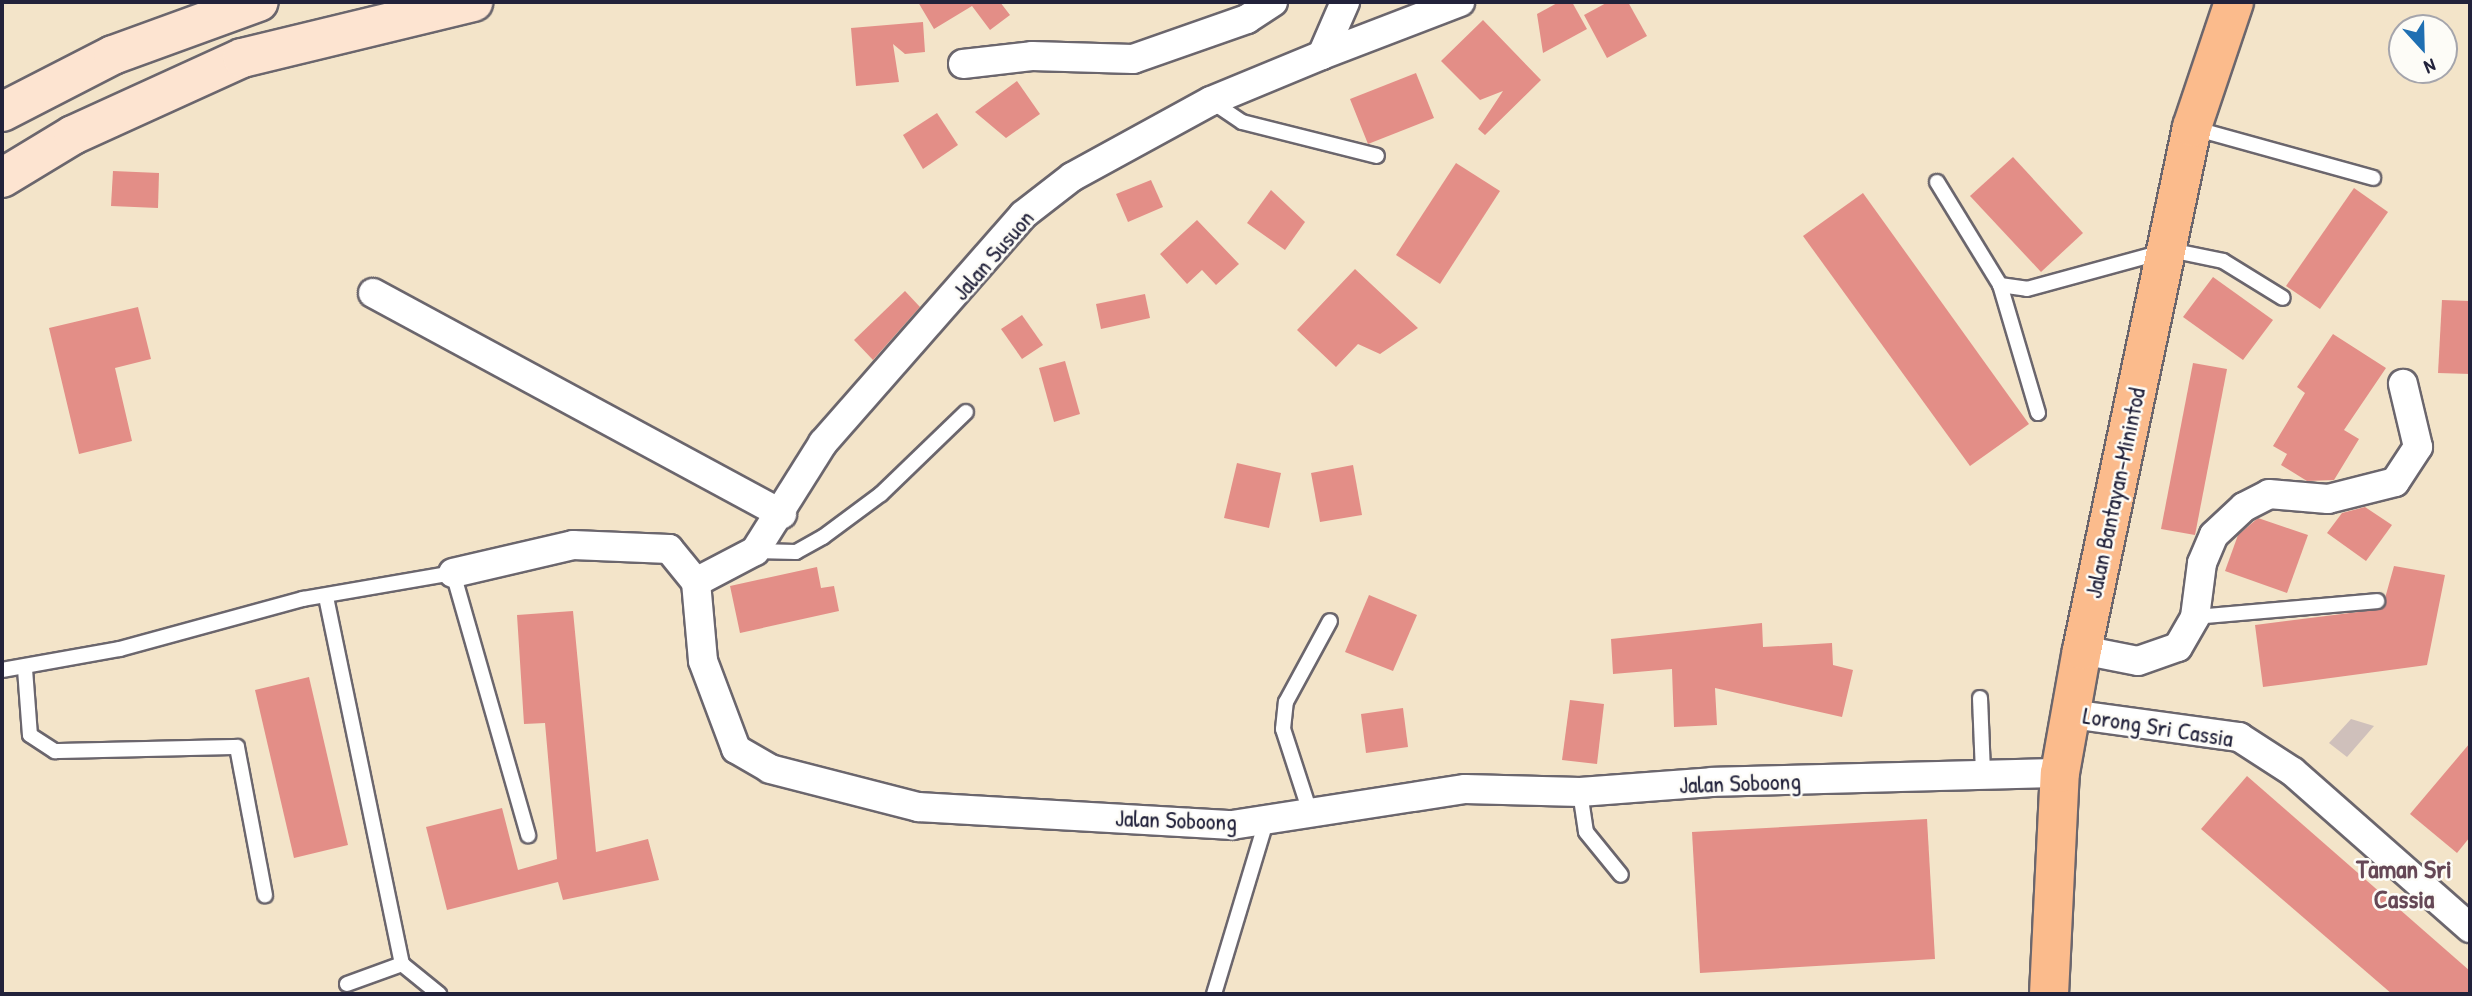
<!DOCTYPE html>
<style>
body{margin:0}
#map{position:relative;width:2472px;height:996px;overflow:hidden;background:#f3e4c9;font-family:"Patrick Hand",sans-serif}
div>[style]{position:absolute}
.industrial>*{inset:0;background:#cfc0bb}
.building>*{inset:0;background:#e38e87}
.roads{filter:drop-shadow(2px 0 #6b666d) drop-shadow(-2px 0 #6b666d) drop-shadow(0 2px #6b666d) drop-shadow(0 -2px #6b666d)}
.lane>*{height:14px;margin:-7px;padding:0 7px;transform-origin:7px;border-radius:7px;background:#fff}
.street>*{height:28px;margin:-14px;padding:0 14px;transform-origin:14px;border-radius:14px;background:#fff}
.secondary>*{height:38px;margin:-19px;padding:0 19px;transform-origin:19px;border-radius:19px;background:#fde4d1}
.primary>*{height:38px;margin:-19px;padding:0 19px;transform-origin:19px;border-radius:19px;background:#fbbb8c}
span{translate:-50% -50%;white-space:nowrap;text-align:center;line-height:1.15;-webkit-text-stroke:5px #fdfcf7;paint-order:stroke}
.street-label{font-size:24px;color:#22223b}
.neighbourhood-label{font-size:26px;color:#664856;font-weight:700}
.frame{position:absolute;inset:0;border:4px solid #22223b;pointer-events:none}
.north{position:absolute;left:2388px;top:14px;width:70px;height:70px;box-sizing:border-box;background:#fdfcf7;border:2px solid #a5a5ac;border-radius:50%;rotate:158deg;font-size:19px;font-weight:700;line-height:28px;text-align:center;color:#22223b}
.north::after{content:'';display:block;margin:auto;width:24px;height:32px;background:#1f6fb2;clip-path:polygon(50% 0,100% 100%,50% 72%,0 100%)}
</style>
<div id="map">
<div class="industrial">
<div style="clip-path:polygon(2351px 719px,2374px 726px,2347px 757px,2329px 743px)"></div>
</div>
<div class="building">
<div style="clip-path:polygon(918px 2px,1000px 2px,1010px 15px,990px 30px,972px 6px,934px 29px)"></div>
<div style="clip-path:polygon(1559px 2px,1572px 2px,1587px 29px,1543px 53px,1537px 14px)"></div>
<div style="clip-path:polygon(1608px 2px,1628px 2px,1647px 36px,1607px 58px,1584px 15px)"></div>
<div style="clip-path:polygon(1483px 20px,1541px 80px,1485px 135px,1478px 129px,1503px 91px,1480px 100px,1441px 61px)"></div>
<div style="clip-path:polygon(923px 22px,925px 52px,905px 54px,893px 44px,899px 82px,856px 86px,851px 28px)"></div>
<div style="clip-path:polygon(1416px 73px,1434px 118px,1368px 144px,1350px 99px)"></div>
<div style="clip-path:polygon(1017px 81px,1040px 114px,1006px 138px,975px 112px)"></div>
<div style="clip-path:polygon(937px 113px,958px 145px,923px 169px,903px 135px)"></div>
<div style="clip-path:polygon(2013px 157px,2083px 233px,2041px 272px,1970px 196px)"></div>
<div style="clip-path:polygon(1456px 163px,1500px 191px,1440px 284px,1396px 255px)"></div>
<div style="clip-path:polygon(113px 171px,159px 173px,158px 208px,111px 206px)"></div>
<div style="clip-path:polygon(1151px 180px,1163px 207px,1128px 222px,1116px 194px)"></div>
<div style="clip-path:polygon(2354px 188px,2388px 212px,2320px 309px,2286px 286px)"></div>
<div style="clip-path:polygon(1271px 190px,1305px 222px,1285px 250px,1247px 223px)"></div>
<div style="clip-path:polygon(1863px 193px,2029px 424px,1970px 466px,1803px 236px)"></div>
<div style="clip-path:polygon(1197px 220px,1239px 264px,1216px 285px,1202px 270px,1187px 284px,1160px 254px)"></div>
<div style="clip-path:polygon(1355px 269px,1418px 328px,1380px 354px,1358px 344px,1336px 367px,1297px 330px)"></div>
<div style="clip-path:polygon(2213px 277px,2273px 320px,2243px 360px,2183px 317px)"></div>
<div style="clip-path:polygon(905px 291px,920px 307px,873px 360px,854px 340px)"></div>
<div style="clip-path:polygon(1145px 294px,1150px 318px,1101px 329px,1096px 304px)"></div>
<div style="clip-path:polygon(2442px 300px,2470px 301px,2470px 374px,2438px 373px)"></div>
<div style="clip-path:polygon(138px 307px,151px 359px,115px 368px,132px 441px,79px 454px,49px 328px)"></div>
<div style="clip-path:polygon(1022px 315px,1043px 345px,1022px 359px,1001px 329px)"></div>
<div style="clip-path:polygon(2333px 334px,2386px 368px,2344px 430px,2359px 439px,2334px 480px,2307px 481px,2281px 465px,2287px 454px,2273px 446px,2305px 393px,2297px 387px)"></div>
<div style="clip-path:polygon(1065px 361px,1080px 414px,1054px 422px,1039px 368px)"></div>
<div style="clip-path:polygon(2193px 363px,2227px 369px,2195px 535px,2161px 529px)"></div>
<div style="clip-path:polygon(1237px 463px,1281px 473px,1269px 528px,1224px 518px)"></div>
<div style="clip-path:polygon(1353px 465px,1362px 515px,1320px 522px,1311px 473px)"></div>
<div style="clip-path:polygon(2365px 507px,2392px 525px,2366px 561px,2327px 533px,2342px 513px)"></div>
<div style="clip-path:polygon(2258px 518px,2308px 535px,2287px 593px,2225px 571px,2238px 535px)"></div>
<div style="clip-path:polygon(2394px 566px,2445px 575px,2427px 665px,2263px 687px,2255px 625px,2382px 609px)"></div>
<div style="clip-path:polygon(817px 567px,821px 588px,834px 586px,839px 611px,740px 633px,730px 586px)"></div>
<div style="clip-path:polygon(1369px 595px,1417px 615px,1393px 671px,1345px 652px)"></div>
<div style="clip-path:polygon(573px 611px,596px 852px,648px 839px,659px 880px,563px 900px,558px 882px,447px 910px,426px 827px,502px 808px,518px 870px,557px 859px,545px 723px,524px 724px,517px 615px)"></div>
<div style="clip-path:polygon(1762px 623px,1763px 647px,1832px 643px,1833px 665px,1853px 670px,1842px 717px,1715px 688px,1717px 725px,1674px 727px,1672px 669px,1613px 674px,1611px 639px)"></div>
<div style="clip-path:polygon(309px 677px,348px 845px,294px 858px,255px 690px)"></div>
<div style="clip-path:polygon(1570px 700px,1604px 704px,1597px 764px,1562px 760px)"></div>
<div style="clip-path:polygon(1403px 708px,1408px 747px,1366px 753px,1361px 714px)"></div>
<div style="clip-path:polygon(2470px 743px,2470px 837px,2457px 853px,2410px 814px)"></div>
<div style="clip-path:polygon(2247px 776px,2470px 971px,2470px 994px,2392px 994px,2201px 829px)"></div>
<div style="clip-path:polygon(1927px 819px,1935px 959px,1700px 973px,1692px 832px)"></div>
</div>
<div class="roads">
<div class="lane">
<div style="left:1211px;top:101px;width:37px;rotate:34deg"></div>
<div style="left:1242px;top:122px;width:139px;rotate:14.1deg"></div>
<div style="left:2193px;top:128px;width:187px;rotate:15.5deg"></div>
<div style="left:1937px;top:182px;width:121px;rotate:58.5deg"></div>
<div style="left:2038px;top:413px;width:134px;rotate:-106.5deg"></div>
<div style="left:2000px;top:285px;width:27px;rotate:8deg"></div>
<div style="left:2027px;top:289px;width:148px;rotate:-15.3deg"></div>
<div style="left:2170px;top:250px;width:54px;rotate:11.7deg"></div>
<div style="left:2223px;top:261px;width:70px;rotate:31.7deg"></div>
<div style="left:755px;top:551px;width:41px;rotate:1.4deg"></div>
<div style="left:796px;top:552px;width:31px;rotate:-29deg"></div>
<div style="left:823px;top:537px;width:72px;rotate:-36.6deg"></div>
<div style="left:881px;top:494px;width:118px;rotate:-44deg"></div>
<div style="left:326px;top:597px;width:375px;rotate:78.3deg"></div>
<div style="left:402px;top:964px;width:48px;rotate:39deg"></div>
<div style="left:2195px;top:617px;width:183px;rotate:-5deg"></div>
<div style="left:25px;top:669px;width:66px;rotate:85.7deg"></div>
<div style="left:30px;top:735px;width:30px;rotate:33deg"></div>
<div style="left:55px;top:751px;width:182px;rotate:-1.3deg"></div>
<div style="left:237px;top:747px;width:151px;rotate:79.3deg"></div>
<div style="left:2px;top:670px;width:120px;rotate:-10.1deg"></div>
<div style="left:120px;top:649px;width:190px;rotate:-15.3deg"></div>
<div style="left:303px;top:599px;width:152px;rotate:-9.8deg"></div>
<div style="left:453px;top:573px;width:273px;rotate:74deg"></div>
<div style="left:1980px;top:698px;width:75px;rotate:87.7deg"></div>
<div style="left:1580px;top:792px;width:40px;rotate:81.5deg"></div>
<div style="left:1586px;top:832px;width:55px;rotate:50.9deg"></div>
<div style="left:1310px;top:812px;width:87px;rotate:-108deg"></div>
<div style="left:1283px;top:729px;width:27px;rotate:-84deg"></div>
<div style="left:1286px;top:702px;width:92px;rotate:-61.5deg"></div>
<div style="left:347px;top:984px;width:59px;rotate:-20deg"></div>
<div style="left:1214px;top:994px;width:183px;rotate:-73.2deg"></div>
</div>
<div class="street">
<div style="left:1322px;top:55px;width:148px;rotate:-21deg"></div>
<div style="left:963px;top:64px;width:69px;rotate:-6.6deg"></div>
<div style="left:1032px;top:56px;width:101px;rotate:1.7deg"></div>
<div style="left:1133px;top:59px;width:121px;rotate:-19.3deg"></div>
<div style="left:1247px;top:19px;width:31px;rotate:-33deg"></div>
<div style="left:373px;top:293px;width:465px;rotate:28.4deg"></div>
<div style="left:453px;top:573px;width:123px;rotate:-13.1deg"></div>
<div style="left:573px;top:545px;width:96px;rotate:2.4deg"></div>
<div style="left:669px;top:549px;width:43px;rotate:50.7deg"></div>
<div style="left:696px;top:582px;width:79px;rotate:84.9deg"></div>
<div style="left:703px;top:661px;width:94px;rotate:69.4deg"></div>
<div style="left:736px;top:749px;width:39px;rotate:30deg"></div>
<div style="left:770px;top:769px;width:153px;rotate:14.4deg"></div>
<div style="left:918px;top:807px;width:315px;rotate:3.3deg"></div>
<div style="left:1232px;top:825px;width:236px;rotate:-8.8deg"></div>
<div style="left:1465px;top:789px;width:115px;rotate:1.5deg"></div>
<div style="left:1580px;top:792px;width:132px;rotate:-4.3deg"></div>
<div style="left:1712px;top:782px;width:348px;rotate:-1.5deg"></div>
<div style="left:696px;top:582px;width:67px;rotate:-27.7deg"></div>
<div style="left:755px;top:551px;width:128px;rotate:-57.8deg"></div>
<div style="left:823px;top:443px;width:303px;rotate:-48.7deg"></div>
<div style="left:1023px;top:215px;width:62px;rotate:-37.8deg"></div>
<div style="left:1072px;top:177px;width:158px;rotate:-28.7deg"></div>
<div style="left:1211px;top:101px;width:120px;rotate:-22.5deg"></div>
<div style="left:1322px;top:55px;width:58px;rotate:-66.5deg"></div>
<div style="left:2082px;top:650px;width:57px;rotate:11.1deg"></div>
<div style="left:2138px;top:661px;width:42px;rotate:-19.3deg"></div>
<div style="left:2178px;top:647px;width:34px;rotate:-60deg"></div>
<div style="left:2195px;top:617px;width:54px;rotate:-82.6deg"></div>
<div style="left:2202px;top:563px;width:30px;rotate:-67deg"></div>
<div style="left:2214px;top:535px;width:41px;rotate:-43deg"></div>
<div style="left:2244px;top:507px;width:28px;rotate:-27deg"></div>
<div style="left:2269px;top:494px;width:59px;rotate:4.8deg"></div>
<div style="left:2328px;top:499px;width:69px;rotate:-14.2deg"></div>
<div style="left:2395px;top:482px;width:42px;rotate:-56.7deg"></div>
<div style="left:2418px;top:447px;width:65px;rotate:-103.4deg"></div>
<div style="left:2071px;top:714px;width:170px;rotate:7.8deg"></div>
<div style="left:2239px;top:737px;width:64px;rotate:32.9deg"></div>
<div style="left:2293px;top:772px;width:236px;rotate:41.4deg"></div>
</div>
<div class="secondary">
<div style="left:2px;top:112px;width:125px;rotate:-27.2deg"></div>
<div style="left:113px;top:55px;width:155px;rotate:-20deg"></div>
<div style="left:2px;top:178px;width:83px;rotate:-31.2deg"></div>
<div style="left:73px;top:135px;width:186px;rotate:-24.5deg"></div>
<div style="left:242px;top:58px;width:238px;rotate:-13.6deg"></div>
</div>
<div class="primary">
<div style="left:2049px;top:994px;width:221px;rotate:-87.2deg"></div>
<div style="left:2060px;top:773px;width:125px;rotate:-79.9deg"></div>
<div style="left:2082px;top:650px;width:534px;rotate:-78.12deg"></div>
<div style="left:2192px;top:127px;width:132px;rotate:-71.4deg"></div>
</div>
</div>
<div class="street-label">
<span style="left:993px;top:255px;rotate:-49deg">Jalan Susuon</span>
<span style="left:2115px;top:493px;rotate:-78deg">Jalan Bantayan-Minintod</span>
<span style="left:2158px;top:727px;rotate:9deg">Lorong Sri Cassia</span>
<span style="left:1740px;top:783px;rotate:-2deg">Jalan Soboong</span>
<span style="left:1176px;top:820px;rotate:2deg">Jalan Soboong</span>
</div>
<div class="neighbourhood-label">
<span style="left:2404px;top:884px">Taman Sri<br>Cassia</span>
</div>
<div class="frame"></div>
<div class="north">N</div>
</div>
